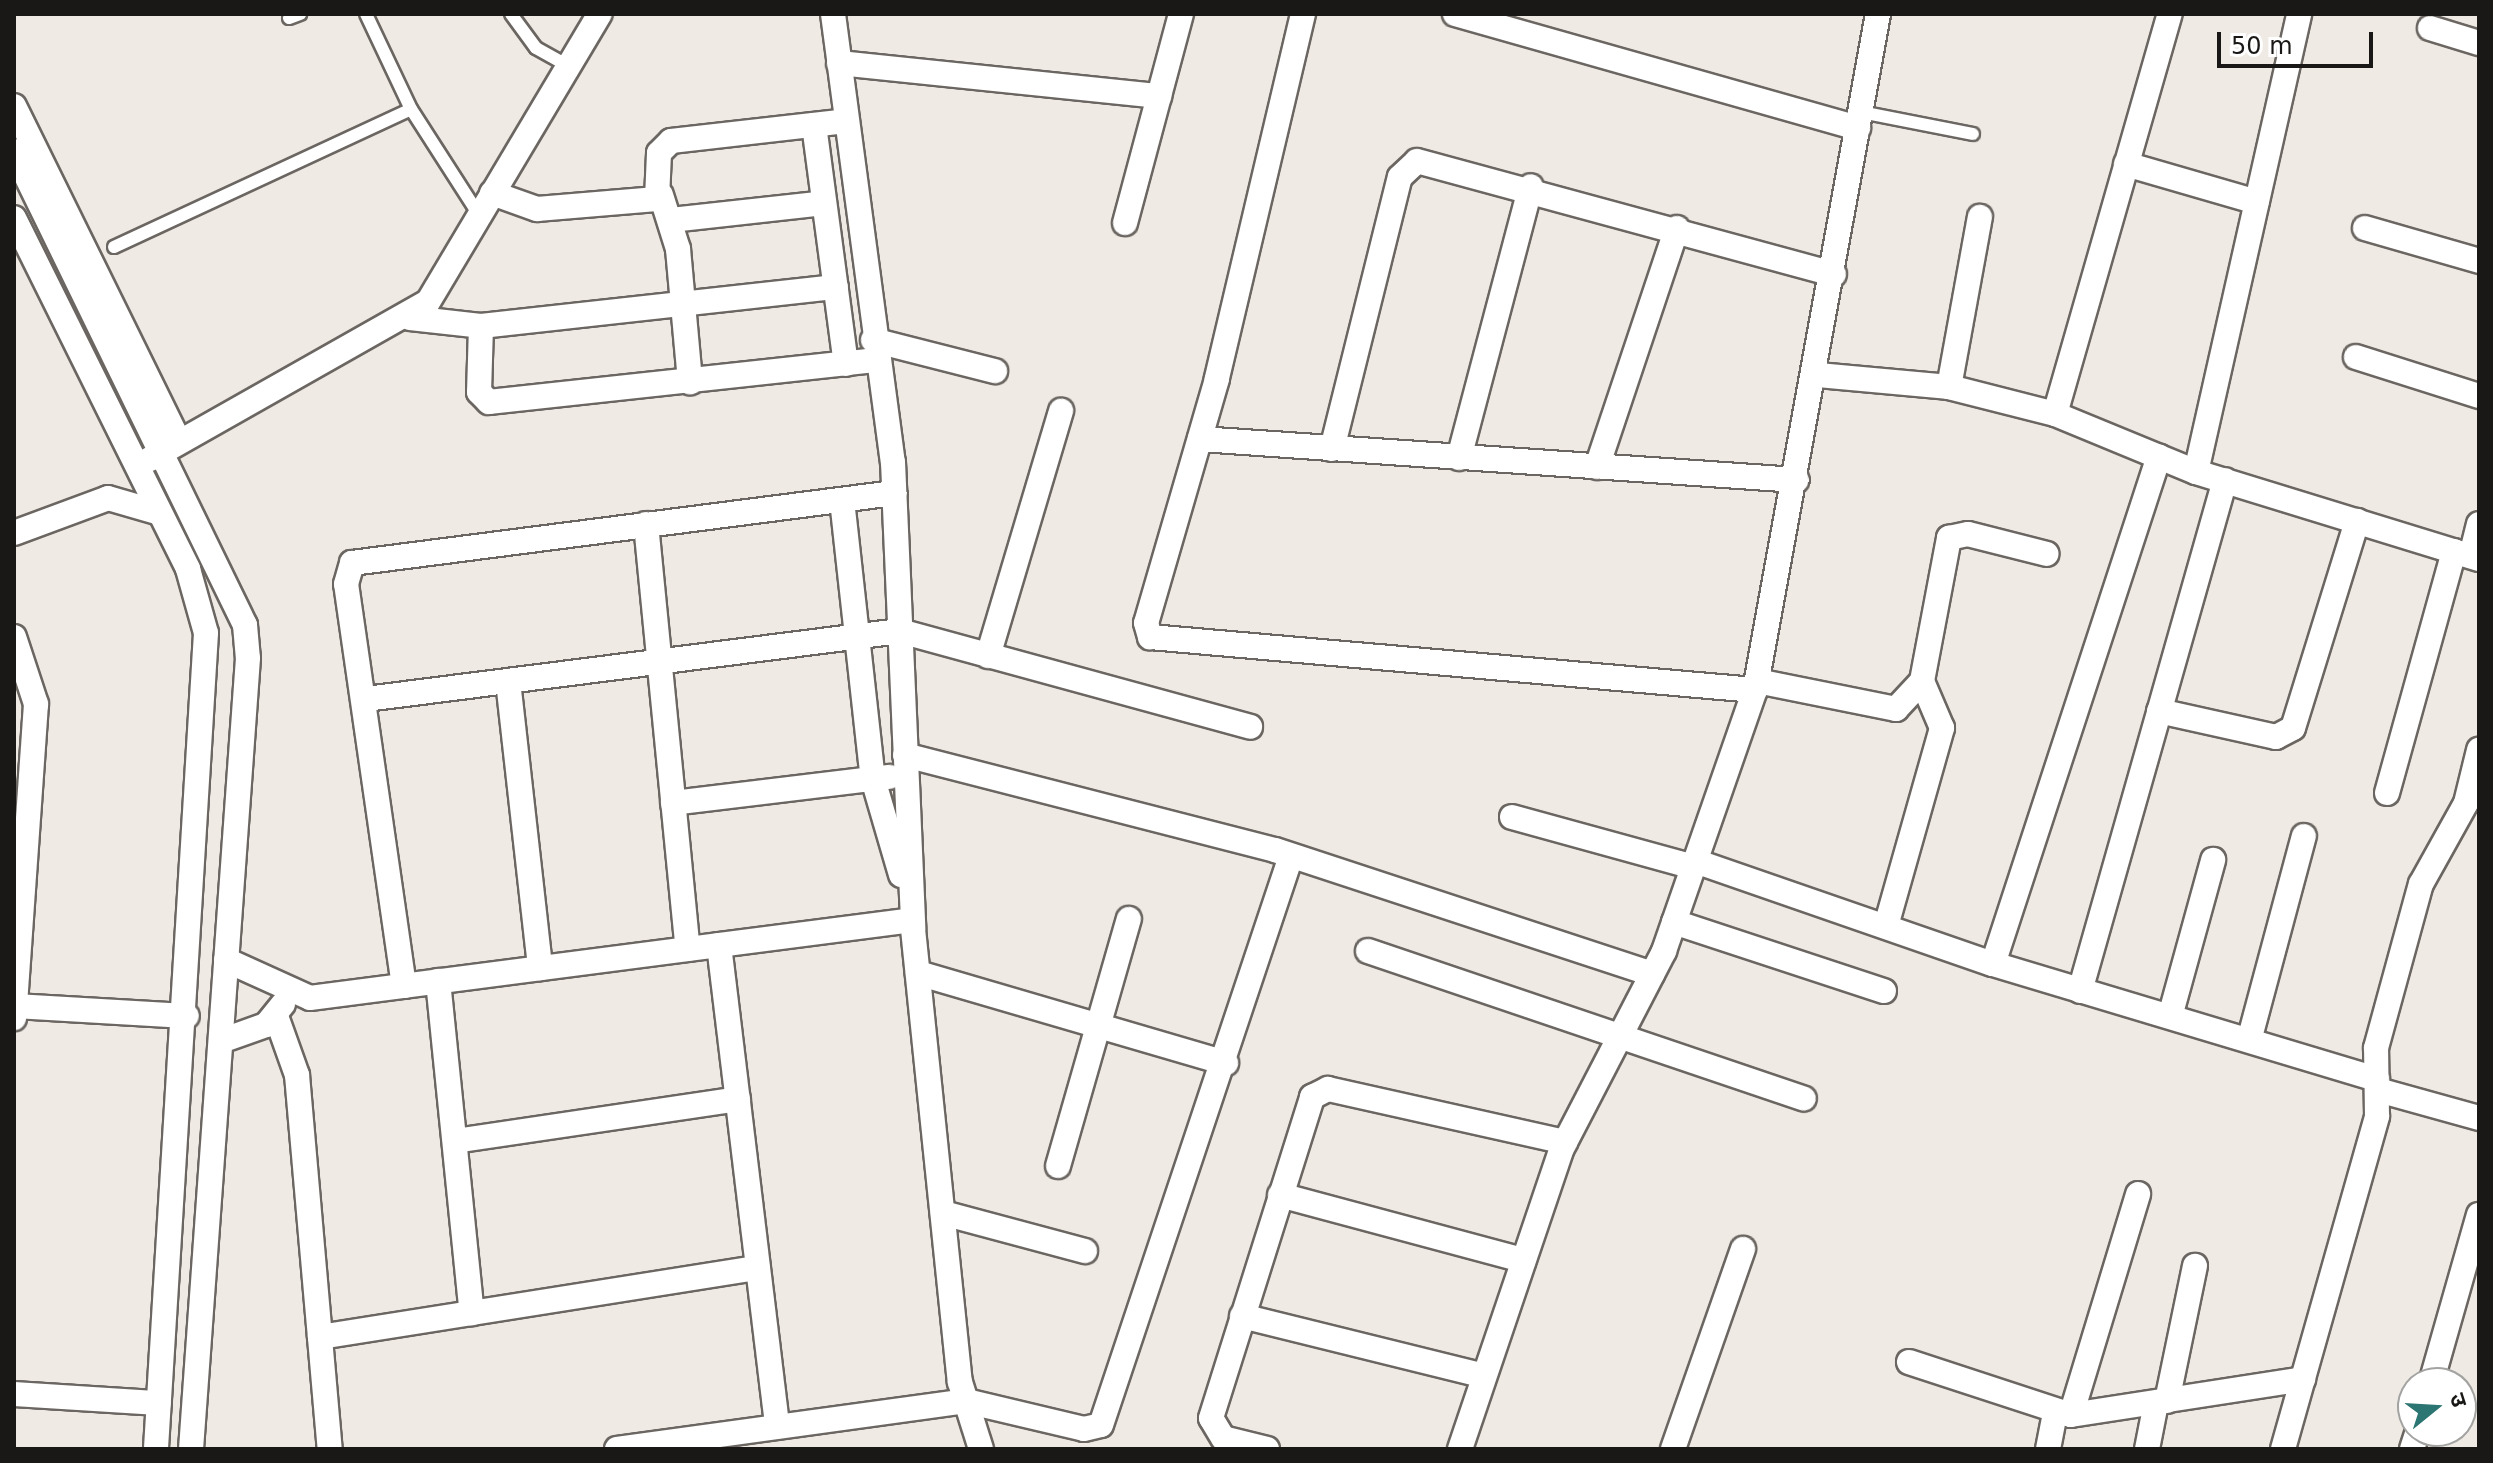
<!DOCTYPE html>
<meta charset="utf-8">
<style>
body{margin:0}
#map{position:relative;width:2493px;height:1463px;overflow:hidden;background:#efeae4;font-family:"DejaVu Sans","Noto Sans Devanagari",sans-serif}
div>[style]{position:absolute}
.roads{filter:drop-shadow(2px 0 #6b6661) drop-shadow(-2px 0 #6b6661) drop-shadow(0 2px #6b6661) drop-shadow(0 -2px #6b6661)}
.service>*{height:12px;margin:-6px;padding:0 6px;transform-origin:6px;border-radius:6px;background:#fff}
.minor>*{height:24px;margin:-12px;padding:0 12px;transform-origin:12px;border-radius:12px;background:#fff}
span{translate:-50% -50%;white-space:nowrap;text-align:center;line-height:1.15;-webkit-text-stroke:7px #fff;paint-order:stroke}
.frame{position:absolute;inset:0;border:16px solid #1a1816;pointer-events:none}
.north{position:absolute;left:2397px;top:1367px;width:80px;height:80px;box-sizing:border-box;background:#fff;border:2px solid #a3a3a2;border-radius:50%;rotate:72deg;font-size:22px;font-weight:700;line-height:32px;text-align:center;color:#1a1816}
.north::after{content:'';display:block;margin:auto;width:28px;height:36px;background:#2b7573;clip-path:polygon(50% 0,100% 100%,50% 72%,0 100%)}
.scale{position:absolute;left:2217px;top:32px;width:156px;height:36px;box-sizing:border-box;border:4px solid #1a1816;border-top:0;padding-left:10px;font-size:24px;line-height:28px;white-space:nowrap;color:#1a1816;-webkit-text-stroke:6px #fff;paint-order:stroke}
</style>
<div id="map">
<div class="roads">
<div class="service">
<div style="left:366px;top:14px;width:105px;rotate:64.7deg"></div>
<div style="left:411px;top:109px;width:126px;rotate:57.3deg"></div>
<div style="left:511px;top:14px;width:42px;rotate:53.7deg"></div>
<div style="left:536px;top:48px;width:38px;rotate:29deg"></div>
<div style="left:289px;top:18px;width:12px;rotate:-20deg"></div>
<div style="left:1861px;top:112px;width:114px;rotate:11.1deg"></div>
<div style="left:114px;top:247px;width:327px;rotate:-24.9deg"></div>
</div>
<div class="minor">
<div style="left:833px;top:14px;width:452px;rotate:82.4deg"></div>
<div style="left:893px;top:462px;width:467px;rotate:87.5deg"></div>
<div style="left:913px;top:929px;width:455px;rotate:84.1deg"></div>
<div style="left:960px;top:1382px;width:70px;rotate:72.6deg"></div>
<div style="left:1303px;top:14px;width:375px;rotate:103.3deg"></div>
<div style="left:1217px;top:379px;width:254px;rotate:106.2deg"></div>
<div style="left:1146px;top:623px;width:15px;rotate:74deg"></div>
<div style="left:1150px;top:637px;width:607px;rotate:5.01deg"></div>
<div style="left:1455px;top:14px;width:419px;rotate:15.8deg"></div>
<div style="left:2430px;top:28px;width:51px;rotate:17deg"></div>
<div style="left:839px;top:63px;width:322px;rotate:5.9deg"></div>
<div style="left:14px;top:106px;width:373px;rotate:63.8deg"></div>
<div style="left:814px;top:125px;width:241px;rotate:82.4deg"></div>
<div style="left:14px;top:151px;width:527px;rotate:64.02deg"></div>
<div style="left:245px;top:625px;width:33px;rotate:85deg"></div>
<div style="left:248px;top:658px;width:793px;rotate:94.12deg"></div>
<div style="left:2126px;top:164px;width:136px;rotate:16.2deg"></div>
<div style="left:492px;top:193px;width:48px;rotate:19.6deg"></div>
<div style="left:537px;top:209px;width:120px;rotate:-4.8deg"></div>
<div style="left:657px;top:199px;width:46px;rotate:-87.5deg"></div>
<div style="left:659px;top:153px;width:17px;rotate:-45deg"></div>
<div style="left:671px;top:141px;width:176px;rotate:-6.5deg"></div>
<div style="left:661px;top:195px;width:57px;rotate:72.5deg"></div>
<div style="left:678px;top:249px;width:134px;rotate:84.8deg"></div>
<div style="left:14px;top:218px;width:392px;rotate:63.6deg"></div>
<div style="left:188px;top:569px;width:66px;rotate:74.3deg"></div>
<div style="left:206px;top:633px;width:818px;rotate:93.51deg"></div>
<div style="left:671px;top:220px;width:154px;rotate:-6.3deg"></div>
<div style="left:1125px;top:223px;width:216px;rotate:-75deg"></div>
<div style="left:2365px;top:228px;width:119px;rotate:16.1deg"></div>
<div style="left:410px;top:318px;width:71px;rotate:6.4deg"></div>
<div style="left:481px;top:326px;width:357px;rotate:-6.3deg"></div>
<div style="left:481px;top:326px;width:66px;rotate:91.7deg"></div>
<div style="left:479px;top:392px;width:14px;rotate:45deg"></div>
<div style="left:489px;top:402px;width:390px;rotate:-6.2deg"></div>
<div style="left:873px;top:340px;width:126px;rotate:14.3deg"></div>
<div style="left:2356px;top:357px;width:129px;rotate:17.6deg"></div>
<div style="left:1818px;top:375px;width:132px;rotate:5.2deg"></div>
<div style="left:1949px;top:387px;width:109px;rotate:14.3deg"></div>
<div style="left:2055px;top:414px;width:152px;rotate:22.4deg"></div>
<div style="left:2196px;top:472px;width:296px;rotate:17.1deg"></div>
<div style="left:1949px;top:387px;width:173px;rotate:-79.7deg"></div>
<div style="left:2055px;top:414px;width:416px;rotate:-74deg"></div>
<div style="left:1200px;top:439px;width:598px;rotate:3.93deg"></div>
<div style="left:1332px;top:449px;width:280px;rotate:-76deg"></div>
<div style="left:1400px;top:177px;width:23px;rotate:-43deg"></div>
<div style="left:1417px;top:161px;width:432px;rotate:15.2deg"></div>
<div style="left:1459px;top:458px;width:281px;rotate:-75.2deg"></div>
<div style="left:150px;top:459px;width:319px;rotate:-29.5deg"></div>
<div style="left:428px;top:302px;width:335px;rotate:-59.2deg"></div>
<div style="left:1597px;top:467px;width:252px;rotate:-71.5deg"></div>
<div style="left:2196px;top:472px;width:469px;rotate:-77.3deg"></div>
<div style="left:842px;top:500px;width:281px;rotate:83.7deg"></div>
<div style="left:873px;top:779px;width:100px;rotate:73.7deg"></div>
<div style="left:646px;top:524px;width:427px;rotate:84.4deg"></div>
<div style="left:14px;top:533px;width:100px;rotate:-20.4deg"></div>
<div style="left:108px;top:498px;width:54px;rotate:16.1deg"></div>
<div style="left:2471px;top:556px;width:33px;rotate:-76deg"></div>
<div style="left:14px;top:637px;width:71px;rotate:71.8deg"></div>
<div style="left:36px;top:704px;width:315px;rotate:94deg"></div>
<div style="left:988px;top:656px;width:256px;rotate:-73.4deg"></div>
<div style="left:508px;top:681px;width:289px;rotate:83.6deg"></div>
<div style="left:1757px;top:681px;width:142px;rotate:11.4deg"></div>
<div style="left:1896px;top:709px;width:38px;rotate:-47deg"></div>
<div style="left:1922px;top:681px;width:146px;rotate:-79.3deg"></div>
<div style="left:1949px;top:538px;width:19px;rotate:-12deg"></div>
<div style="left:1968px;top:534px;width:81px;rotate:14.2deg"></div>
<div style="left:366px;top:699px;width:538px;rotate:-7.26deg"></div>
<div style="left:900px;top:631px;width:363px;rotate:15.3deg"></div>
<div style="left:2159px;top:711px;width:120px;rotate:12.5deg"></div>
<div style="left:2276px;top:737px;width:19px;rotate:-28deg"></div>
<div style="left:2293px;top:728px;width:217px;rotate:-72.8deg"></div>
<div style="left:905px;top:755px;width:382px;rotate:14.4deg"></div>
<div style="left:1275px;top:850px;width:397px;rotate:18.2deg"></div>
<div style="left:2387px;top:793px;width:251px;rotate:-74.5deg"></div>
<div style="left:673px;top:803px;width:218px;rotate:-6.9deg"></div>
<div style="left:1512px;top:817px;width:189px;rotate:15.4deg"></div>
<div style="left:1695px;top:861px;width:315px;rotate:19.1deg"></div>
<div style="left:1993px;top:964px;width:401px;rotate:16.7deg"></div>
<div style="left:1674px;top:922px;width:221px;rotate:18.2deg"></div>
<div style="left:1886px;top:926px;width:206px;rotate:-74.2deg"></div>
<div style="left:1942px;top:728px;width:51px;rotate:-113.1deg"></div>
<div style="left:719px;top:945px;width:485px;rotate:83.1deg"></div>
<div style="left:1368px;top:951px;width:460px;rotate:18.7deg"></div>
<div style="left:226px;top:960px;width:92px;rotate:24.3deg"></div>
<div style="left:310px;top:998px;width:607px;rotate:-7.38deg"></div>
<div style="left:1993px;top:964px;width:534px;rotate:-71.9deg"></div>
<div style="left:918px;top:973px;width:321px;rotate:16.3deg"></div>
<div style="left:438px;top:981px;width:334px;rotate:84.2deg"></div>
<div style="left:404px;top:986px;width:406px;rotate:-98.2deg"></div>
<div style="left:346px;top:584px;width:22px;rotate:-74deg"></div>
<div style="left:352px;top:563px;width:547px;rotate:-7.36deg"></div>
<div style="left:2080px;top:991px;width:531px;rotate:-74.16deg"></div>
<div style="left:14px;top:1006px;width:173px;rotate:3.3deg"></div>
<div style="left:2171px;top:1013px;width:159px;rotate:-74.6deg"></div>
<div style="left:276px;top:1016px;width:63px;rotate:70.4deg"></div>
<div style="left:297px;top:1075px;width:375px;rotate:85deg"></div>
<div style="left:2250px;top:1037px;width:208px;rotate:-75deg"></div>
<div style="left:221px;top:1041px;width:48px;rotate:-19.6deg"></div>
<div style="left:266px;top:1025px;width:27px;rotate:-51deg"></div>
<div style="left:2378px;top:1090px;width:105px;rotate:15.5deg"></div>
<div style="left:455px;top:1141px;width:286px;rotate:-8.4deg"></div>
<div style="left:1058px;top:1166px;width:257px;rotate:-74deg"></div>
<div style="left:1280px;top:1195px;width:252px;rotate:15deg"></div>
<div style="left:943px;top:1213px;width:147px;rotate:15deg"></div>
<div style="left:1242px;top:1316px;width:249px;rotate:13.9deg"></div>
<div style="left:320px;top:1337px;width:443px;rotate:-9deg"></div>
<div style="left:1909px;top:1362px;width:170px;rotate:18.1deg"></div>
<div style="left:2071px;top:1415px;width:235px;rotate:-8.8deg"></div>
<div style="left:2431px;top:1383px;width:175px;rotate:-74.1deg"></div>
<div style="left:14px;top:1394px;width:145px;rotate:3.6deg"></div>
<div style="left:2167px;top:1401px;width:138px;rotate:-78.3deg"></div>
<div style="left:2071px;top:1415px;width:231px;rotate:-73.1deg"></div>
<div style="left:617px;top:1449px;width:352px;rotate:-7.8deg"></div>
<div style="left:966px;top:1401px;width:121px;rotate:13.3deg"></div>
<div style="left:1084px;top:1429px;width:17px;rotate:-13deg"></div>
<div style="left:1101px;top:1425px;width:600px;rotate:-71.53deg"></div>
<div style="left:1267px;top:1449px;width:45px;rotate:-166deg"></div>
<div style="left:1223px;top:1438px;width:23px;rotate:-121deg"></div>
<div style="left:1211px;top:1418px;width:337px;rotate:-72.5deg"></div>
<div style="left:1312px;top:1097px;width:18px;rotate:-27deg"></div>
<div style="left:1328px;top:1089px;width:243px;rotate:12.6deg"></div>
<div style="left:1460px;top:1449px;width:316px;rotate:-71.3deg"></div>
<div style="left:1561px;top:1150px;width:224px;rotate:-62.6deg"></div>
<div style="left:1664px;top:951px;width:276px;rotate:-70.8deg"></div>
<div style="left:1755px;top:690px;width:687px;rotate:-79.69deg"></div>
<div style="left:1673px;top:1449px;width:212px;rotate:-70.7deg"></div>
<div style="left:2048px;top:1449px;width:38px;rotate:-79deg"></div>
<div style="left:2147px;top:1449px;width:47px;rotate:-78.9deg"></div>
<div style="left:2283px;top:1449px;width:346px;rotate:-74.2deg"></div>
<div style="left:2377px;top:1116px;width:68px;rotate:-90.8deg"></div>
<div style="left:2376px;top:1048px;width:170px;rotate:-74.7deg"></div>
<div style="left:2421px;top:884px;width:93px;rotate:-60.9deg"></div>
<div style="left:2466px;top:803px;width:55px;rotate:-76.2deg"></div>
<div style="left:2412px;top:1449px;width:19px;rotate:-72deg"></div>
</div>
</div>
<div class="frame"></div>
<div class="north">उ</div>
<div class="scale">50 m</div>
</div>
